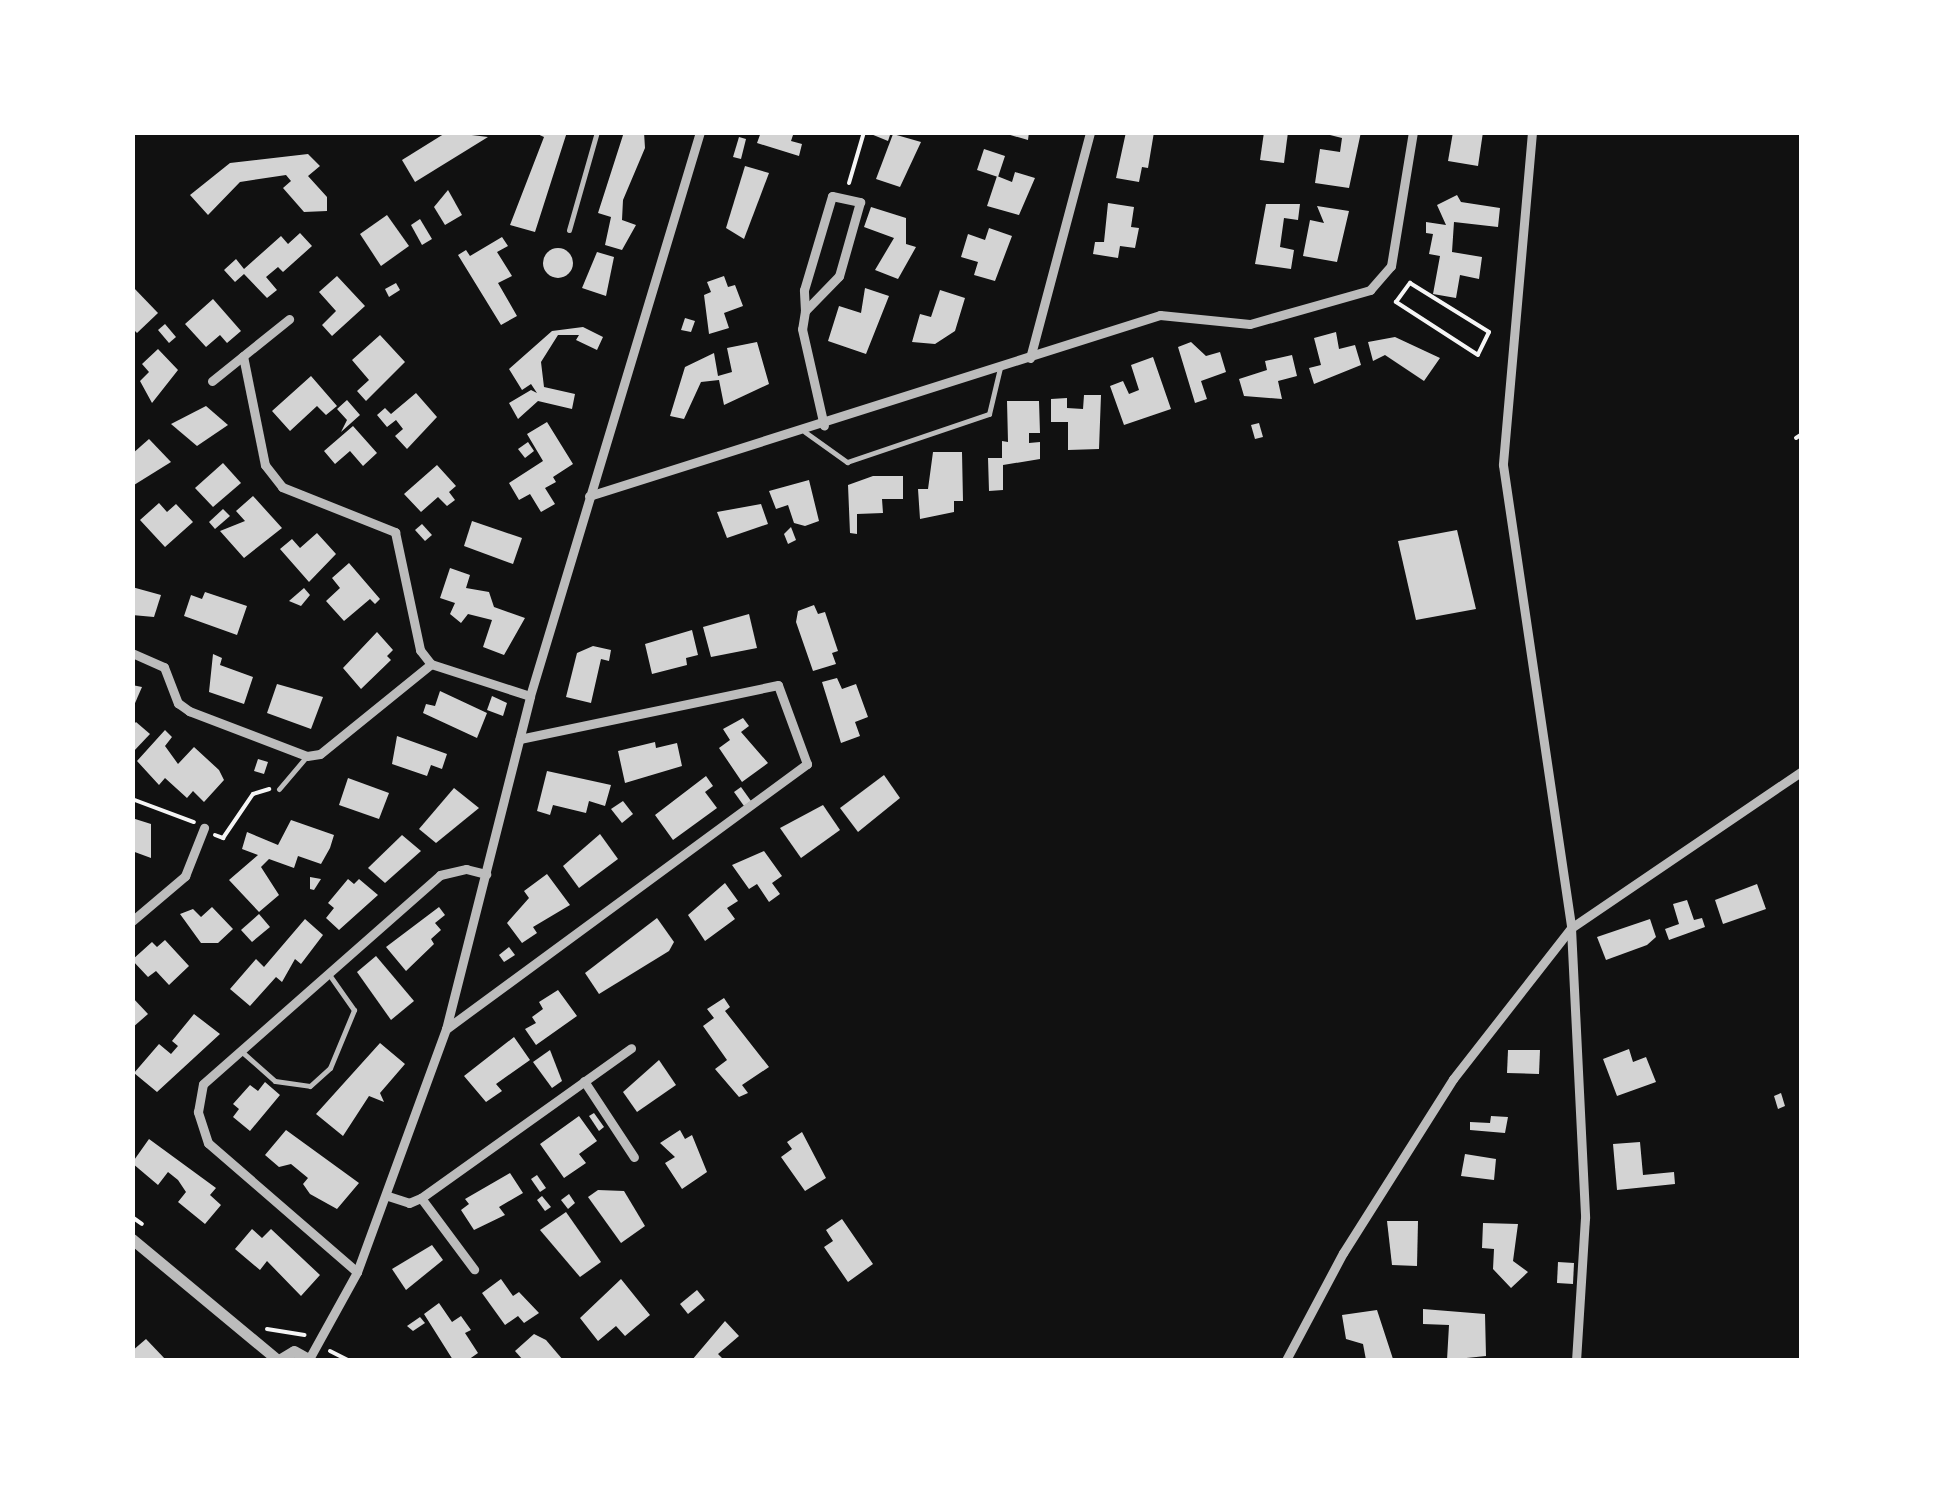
<!DOCTYPE html>
<style>
body{margin:0}
#map{position:relative;width:1934px;height:1493px;overflow:hidden;background:#111;font-family:"Nunito Sans",sans-serif}
div>[style]{position:absolute}
.building>*{inset:0;background:#d3d3d3}
.round{border-radius:50%}
.path>*{height:4px;margin:-2px;padding:0 2px;transform-origin:2px;border-radius:2px;background:#f5f5f5}
.service>*{height:5px;margin:-2.5px;padding:0 2.5px;transform-origin:2.5px;border-radius:2.5px;background:#bcbcbc}
.minor>*{height:9px;margin:-4.5px;padding:0 4.5px;transform-origin:4.5px;border-radius:4.5px;background:#bcbcbc}
.tertiary>*{height:11px;margin:-5.5px;padding:0 5.5px;transform-origin:5.5px;border-radius:5.5px;background:#bcbcbc}
span{translate:-50% -50%;white-space:nowrap;text-align:center;line-height:1.15;-webkit-text-stroke:10px #fff;paint-order:stroke}
.frame{position:absolute;inset:0;border:135px solid #fff;pointer-events:none}
</style>
<div id="map">
<div class="building">
<div style="clip-path:polygon(447px 132px,488px 137px,415px 182px,402px 160px)"></div>
<div style="clip-path:polygon(533px 132px,567px 132px,535px 232px,510px 225px,544px 137px)"></div>
<div style="clip-path:polygon(624px 132px,644px 132px,645px 148px,623px 200px,622px 220px,636px 225px,622px 250px,605px 245px,611px 217px,598px 213px)"></div>
<div style="clip-path:polygon(761px 132px,794px 132px,791px 141px,802px 144px,799px 156px,757px 143px)"></div>
<div style="clip-path:polygon(866px 132px,891px 132px,888px 141px)"></div>
<div style="clip-path:polygon(1000px 132px,1029px 132px,1028px 140px)"></div>
<div style="clip-path:polygon(1126px 132px,1154px 132px,1148px 168px,1142px 167px,1139px 182px,1116px 178px)"></div>
<div style="clip-path:polygon(1264px 132px,1288px 132px,1284px 163px,1260px 160px)"></div>
<div style="clip-path:polygon(1361px 132px,1349px 188px,1315px 183px,1320px 149px,1340px 152px,1342px 138px,1318px 132px)"></div>
<div style="clip-path:polygon(1453px 132px,1483px 132px,1478px 166px,1448px 161px)"></div>
<div style="clip-path:polygon(893px 134px,921px 142px,900px 187px,876px 179px)"></div>
<div style="clip-path:polygon(739px 137px,746px 139px,741px 159px,733px 157px)"></div>
<div style="clip-path:polygon(984px 149px,1005px 156px,998px 177px,977px 170px)"></div>
<div style="clip-path:polygon(308px 154px,320px 166px,308px 176px,327px 197px,327px 211px,304px 212px,283px 188px,291px 181px,286px 175px,240px 182px,208px 215px,190px 195px,230px 163px)"></div>
<div style="clip-path:polygon(745px 166px,769px 173px,744px 239px,726px 228px)"></div>
<div style="clip-path:polygon(1015px 172px,1035px 178px,1019px 215px,987px 206px,997px 176px,1012px 182px)"></div>
<div style="clip-path:polygon(448px 190px,462px 215px,445px 225px,434px 207px)"></div>
<div style="clip-path:polygon(1457px 195px,1461px 202px,1500px 208px,1498px 227px,1454px 222px,1452px 252px,1482px 257px,1479px 279px,1460px 275px,1456px 298px,1433px 294px,1440px 256px,1429px 254px,1433px 234px,1426px 233px,1426px 222px,1446px 225px,1437px 205px)"></div>
<div style="clip-path:polygon(1108px 203px,1134px 207px,1131px 227px,1139px 228px,1135px 248px,1120px 246px,1118px 258px,1093px 254px,1095px 242px,1104px 242px)"></div>
<div style="clip-path:polygon(1266px 204px,1300px 204px,1298px 220px,1284px 218px,1280px 247px,1294px 250px,1291px 269px,1255px 264px)"></div>
<div style="clip-path:polygon(1317px 206px,1349px 211px,1337px 262px,1303px 256px,1310px 220px,1324px 223px)"></div>
<div style="clip-path:polygon(871px 207px,906px 218px,906px 244px,916px 247px,898px 279px,875px 270px,894px 238px,864px 227px)"></div>
<div style="clip-path:polygon(387px 215px,409px 246px,381px 266px,360px 234px)"></div>
<div style="clip-path:polygon(420px 219px,432px 239px,422px 245px,411px 225px)"></div>
<div style="clip-path:polygon(989px 228px,1012px 236px,995px 281px,974px 275px,978px 262px,961px 257px,968px 234px,985px 240px)"></div>
<div style="clip-path:polygon(300px 233px,312px 246px,283px 272px,278px 267px,266px 277px,277px 290px,267px 298px,244px 274px,235px 282px,224px 270px,236px 259px,244px 269px,281px 236px,288px 244px)"></div>
<div style="clip-path:polygon(502px 237px,508px 246px,497px 252px,512px 276px,498px 283px,517px 316px,501px 325px,458px 255px,466px 250px,470px 256px)"></div>
<div class="round" style="left:543px;top:248px;width:30px;height:30px"></div>
<div style="clip-path:polygon(597px 252px,614px 257px,606px 296px,582px 288px)"></div>
<div style="clip-path:polygon(337px 276px,365px 306px,332px 336px,322px 325px,336px 311px,319px 292px)"></div>
<div style="clip-path:polygon(724px 276px,728px 287px,735px 285px,743px 306px,724px 313px,729px 328px,709px 334px,704px 295px,711px 292px,707px 282px)"></div>
<div style="clip-path:polygon(396px 283px,400px 290px,389px 297px,385px 289px)"></div>
<div style="clip-path:polygon(132px 286px,158px 313px,137px 333px,132px 328px)"></div>
<div style="clip-path:polygon(865px 288px,889px 296px,866px 354px,828px 341px,839px 306px,861px 313px)"></div>
<div style="clip-path:polygon(940px 290px,965px 298px,955px 331px,935px 344px,912px 342px,920px 314px,931px 317px)"></div>
<div style="clip-path:polygon(213px 299px,241px 331px,227px 343px,220px 335px,206px 347px,185px 324px)"></div>
<div style="clip-path:polygon(685px 318px,695px 321px,691px 332px,681px 330px)"></div>
<div style="clip-path:polygon(165px 324px,176px 337px,169px 343px,158px 330px)"></div>
<div style="clip-path:polygon(583px 327px,603px 337px,597px 350px,576px 340px,579px 335px,558px 335px,541px 362px,544px 387px,575px 394px,572px 409px,538px 401px,518px 419px,509px 403px,531px 390px,537px 393px,531px 384px,522px 390px,509px 369px,552px 331px)"></div>
<div style="clip-path:polygon(1336px 332px,1339px 349px,1355px 345px,1361px 365px,1314px 384px,1309px 368px,1321px 365px,1314px 338px)"></div>
<div style="clip-path:polygon(380px 335px,405px 362px,366px 401px,357px 391px,369px 380px,352px 360px)"></div>
<div style="clip-path:polygon(1395px 337px,1440px 358px,1424px 381px,1385px 355px,1373px 361px,1368px 342px)"></div>
<div style="clip-path:polygon(757px 342px,769px 384px,724px 405px,719px 380px,701px 382px,684px 419px,670px 416px,685px 367px,714px 353px,718px 376px,732px 372px,727px 348px)"></div>
<div style="clip-path:polygon(1191px 342px,1206px 356px,1220px 352px,1226px 372px,1201px 381px,1207px 399px,1195px 403px,1178px 347px)"></div>
<div style="clip-path:polygon(158px 349px,178px 370px,152px 403px,140px 381px,149px 372px,142px 364px)"></div>
<div style="clip-path:polygon(1292px 355px,1297px 376px,1278px 381px,1282px 399px,1244px 396px,1239px 379px,1267px 370px,1265px 361px)"></div>
<div style="clip-path:polygon(1153px 357px,1171px 409px,1124px 425px,1110px 386px,1123px 381px,1129px 394px,1139px 390px,1131px 365px)"></div>
<div style="clip-path:polygon(311px 376px,337px 406px,326px 415px,317px 406px,290px 431px,272px 411px)"></div>
<div style="clip-path:polygon(416px 393px,437px 417px,407px 449px,395px 436px,403px 429px,396px 420px,387px 427px,377px 415px,385px 408px,391px 414px)"></div>
<div style="clip-path:polygon(1084px 395px,1101px 395px,1099px 449px,1068px 450px,1068px 422px,1051px 422px,1051px 399px,1067px 398px,1067px 408px,1083px 409px)"></div>
<div style="clip-path:polygon(347px 400px,360px 415px,341px 432px,347px 420px,337px 409px)"></div>
<div style="clip-path:polygon(1007px 401px,1039px 401px,1040px 433px,1029px 433px,1029px 443px,1040px 442px,1040px 459px,1003px 465px,1003px 490px,989px 491px,988px 458px,1002px 458px,1002px 441px,1008px 442px)"></div>
<div style="clip-path:polygon(206px 406px,228px 425px,197px 446px,171px 424px)"></div>
<div style="clip-path:polygon(547px 422px,573px 464px,553px 477px,556px 482px,545px 488px,555px 504px,541px 512px,530px 494px,519px 500px,509px 483px,543px 461px,527px 434px)"></div>
<div style="clip-path:polygon(1259px 423px,1263px 437px,1255px 439px,1251px 425px)"></div>
<div style="clip-path:polygon(353px 426px,377px 453px,363px 466px,350px 451px,335px 464px,324px 451px)"></div>
<div style="clip-path:polygon(149px 439px,171px 462px,134px 485px,132px 454px)"></div>
<div style="clip-path:polygon(528px 442px,534px 451px,525px 458px,518px 449px)"></div>
<div style="clip-path:polygon(933px 452px,962px 452px,963px 501px,954px 501px,954px 512px,920px 519px,918px 489px,928px 489px)"></div>
<div style="clip-path:polygon(223px 463px,241px 483px,213px 507px,195px 488px)"></div>
<div style="clip-path:polygon(437px 465px,456px 486px,449px 492px,455px 500px,447px 506px,438px 497px,421px 512px,404px 494px)"></div>
<div style="clip-path:polygon(873px 476px,903px 476px,903px 499px,882px 499px,883px 513px,857px 514px,857px 534px,850px 533px,848px 485px)"></div>
<div style="clip-path:polygon(809px 480px,819px 521px,805px 526px,794px 523px,788px 505px,776px 509px,769px 491px)"></div>
<div style="clip-path:polygon(253px 496px,282px 528px,244px 558px,220px 531px,245px 521px,236px 511px)"></div>
<div style="clip-path:polygon(159px 503px,167px 512px,176px 504px,193px 522px,165px 547px,140px 520px)"></div>
<div style="clip-path:polygon(761px 504px,768px 524px,727px 538px,717px 512px)"></div>
<div style="clip-path:polygon(223px 509px,230px 516px,215px 529px,209px 522px)"></div>
<div style="clip-path:polygon(472px 521px,522px 538px,513px 564px,464px 546px)"></div>
<div style="clip-path:polygon(422px 524px,432px 535px,425px 541px,415px 530px)"></div>
<div style="clip-path:polygon(791px 527px,796px 540px,788px 544px,784px 534px)"></div>
<div style="clip-path:polygon(1457px 530px,1476px 609px,1416px 620px,1398px 541px)"></div>
<div style="clip-path:polygon(317px 533px,336px 554px,309px 582px,280px 549px,292px 539px,300px 548px)"></div>
<div style="clip-path:polygon(349px 563px,380px 599px,375px 604px,370px 599px,344px 621px,326px 601px,340px 588px,332px 578px)"></div>
<div style="clip-path:polygon(450px 568px,470px 575px,466px 588px,489px 592px,494px 607px,525px 618px,504px 655px,483px 647px,492px 620px,468px 614px,461px 623px,450px 614px,455px 603px,440px 598px)"></div>
<div style="clip-path:polygon(132px 587px,161px 595px,154px 617px,132px 615px)"></div>
<div style="clip-path:polygon(304px 588px,310px 595px,301px 606px,289px 601px)"></div>
<div style="clip-path:polygon(205px 592px,247px 606px,237px 635px,184px 616px,191px 595px,202px 599px)"></div>
<div style="clip-path:polygon(814px 605px,818px 614px,825px 612px,838px 651px,832px 653px,836px 664px,813px 671px,796px 622px,798px 611px)"></div>
<div style="clip-path:polygon(749px 614px,757px 648px,711px 657px,703px 627px)"></div>
<div style="clip-path:polygon(692px 630px,698px 655px,686px 658px,687px 665px,652px 674px,645px 644px)"></div>
<div style="clip-path:polygon(377px 632px,393px 650px,387px 656px,391px 660px,361px 689px,343px 668px)"></div>
<div style="clip-path:polygon(593px 646px,611px 650px,609px 661px,601px 659px,591px 703px,566px 697px,577px 653px)"></div>
<div style="clip-path:polygon(213px 654px,222px 658px,220px 665px,253px 677px,244px 704px,209px 692px)"></div>
<div style="clip-path:polygon(837px 678px,842px 689px,856px 684px,868px 717px,855px 722px,860px 736px,841px 743px,822px 682px)"></div>
<div style="clip-path:polygon(277px 684px,323px 697px,311px 729px,267px 713px)"></div>
<div style="clip-path:polygon(132px 685px,142px 687px,132px 710px)"></div>
<div style="clip-path:polygon(440px 691px,487px 713px,477px 738px,423px 713px,426px 704px,435px 706px)"></div>
<div style="clip-path:polygon(492px 696px,507px 703px,503px 716px,487px 710px)"></div>
<div style="clip-path:polygon(743px 718px,749px 726px,741px 732px,768px 763px,742px 782px,719px 748px,730px 740px,723px 729px)"></div>
<div style="clip-path:polygon(136px 722px,150px 734px,132px 753px,132px 726px)"></div>
<div style="clip-path:polygon(165px 730px,172px 737px,165px 746px,178px 764px,194px 747px,219px 770px,224px 780px,204px 802px,193px 791px,187px 798px,165px 778px,159px 785px,137px 761px)"></div>
<div style="clip-path:polygon(397px 736px,447px 754px,442px 769px,431px 765px,427px 776px,392px 764px)"></div>
<div style="clip-path:polygon(655px 742px,656px 748px,677px 743px,682px 766px,625px 783px,618px 751px)"></div>
<div style="clip-path:polygon(258px 759px,268px 762px,264px 774px,254px 771px)"></div>
<div style="clip-path:polygon(547px 771px,611px 785px,605px 806px,589px 801px,586px 813px,553px 805px,550px 815px,537px 811px)"></div>
<div style="clip-path:polygon(884px 775px,900px 798px,858px 832px,840px 808px)"></div>
<div style="clip-path:polygon(706px 776px,713px 786px,705px 792px,717px 808px,673px 840px,655px 815px)"></div>
<div style="clip-path:polygon(348px 778px,389px 793px,379px 819px,339px 805px)"></div>
<div style="clip-path:polygon(741px 787px,751px 801px,744px 806px,734px 792px)"></div>
<div style="clip-path:polygon(454px 788px,479px 808px,436px 843px,419px 829px)"></div>
<div style="clip-path:polygon(623px 801px,633px 814px,622px 823px,611px 809px)"></div>
<div style="clip-path:polygon(823px 805px,840px 830px,801px 858px,780px 828px)"></div>
<div style="clip-path:polygon(132px 818px,151px 824px,151px 858px,132px 851px)"></div>
<div style="clip-path:polygon(291px 820px,334px 835px,330px 848px,321px 864px,298px 856px,294px 868px,269px 859px,261px 867px,279px 895px,259px 912px,229px 880px,258px 855px,242px 849px,247px 832px,278px 845px)"></div>
<div style="clip-path:polygon(600px 834px,618px 859px,579px 888px,563px 866px)"></div>
<div style="clip-path:polygon(402px 835px,421px 851px,385px 883px,368px 868px)"></div>
<div style="clip-path:polygon(764px 851px,782px 876px,772px 883px,780px 894px,769px 902px,757px 884px,749px 889px,732px 865px)"></div>
<div style="clip-path:polygon(547px 874px,570px 905px,533px 927px,537px 933px,522px 943px,507px 923px,529px 898px,524px 891px)"></div>
<div style="clip-path:polygon(310px 877px,321px 879px,314px 890px,310px 889px)"></div>
<div style="clip-path:polygon(348px 879px,354px 884px,359px 879px,378px 895px,339px 930px,326px 918px,334px 908px,328px 903px)"></div>
<div style="clip-path:polygon(725px 883px,738px 901px,727px 908px,735px 919px,705px 941px,688px 915px)"></div>
<div style="clip-path:polygon(1757px 884px,1766px 909px,1723px 924px,1715px 900px)"></div>
<div style="clip-path:polygon(1687px 900px,1694px 920px,1702px 918px,1705px 927px,1669px 940px,1665px 929px,1679px 924px,1673px 904px)"></div>
<div style="clip-path:polygon(212px 907px,233px 929px,218px 943px,201px 943px,180px 914px,193px 909px,201px 917px)"></div>
<div style="clip-path:polygon(439px 907px,445px 915px,435px 923px,441px 930px,431px 939px,434px 944px,406px 971px,386px 947px)"></div>
<div style="clip-path:polygon(259px 914px,270px 927px,252px 942px,241px 930px)"></div>
<div style="clip-path:polygon(657px 918px,674px 942px,669px 951px,599px 994px,585px 973px)"></div>
<div style="clip-path:polygon(305px 919px,323px 935px,301px 964px,295px 959px,282px 982px,276px 977px,250px 1006px,230px 989px,256px 959px,264px 967px)"></div>
<div style="clip-path:polygon(1650px 919px,1656px 937px,1647px 945px,1606px 960px,1597px 937px)"></div>
<div style="clip-path:polygon(165px 940px,189px 966px,169px 985px,156px 971px,148px 977px,132px 960px,152px 942px,157px 947px)"></div>
<div style="clip-path:polygon(509px 947px,515px 955px,504px 962px,499px 955px)"></div>
<div style="clip-path:polygon(376px 956px,414px 1001px,391px 1020px,357px 972px)"></div>
<div style="clip-path:polygon(558px 990px,577px 1016px,536px 1045px,525px 1029px,536px 1023px,532px 1017px,543px 1009px,539px 1002px)"></div>
<div style="clip-path:polygon(132px 997px,148px 1014px,132px 1028px)"></div>
<div style="clip-path:polygon(724px 998px,730px 1007px,725px 1011px,769px 1067px,742px 1085px,748px 1093px,739px 1097px,715px 1069px,727px 1060px,703px 1026px,714px 1018px,707px 1009px)"></div>
<div style="clip-path:polygon(194px 1014px,220px 1034px,157px 1092px,134px 1073px,159px 1044px,171px 1054px,178px 1046px,172px 1041px)"></div>
<div style="clip-path:polygon(514px 1037px,530px 1060px,496px 1084px,502px 1091px,486px 1102px,464px 1076px)"></div>
<div style="clip-path:polygon(380px 1043px,405px 1064px,380px 1093px,384px 1102px,369px 1096px,343px 1136px,316px 1114px)"></div>
<div style="clip-path:polygon(1629px 1049px,1633px 1062px,1646px 1057px,1656px 1082px,1617px 1096px,1603px 1059px)"></div>
<div style="clip-path:polygon(550px 1050px,562px 1081px,552px 1088px,533px 1062px)"></div>
<div style="clip-path:polygon(1508px 1050px,1540px 1050px,1539px 1074px,1507px 1073px)"></div>
<div style="clip-path:polygon(659px 1060px,676px 1085px,637px 1112px,623px 1092px)"></div>
<div style="clip-path:polygon(265px 1082px,280px 1095px,250px 1131px,233px 1117px,239px 1109px,233px 1104px,250px 1085px,258px 1091px)"></div>
<div style="clip-path:polygon(1781px 1093px,1785px 1106px,1778px 1109px,1774px 1096px)"></div>
<div style="clip-path:polygon(594px 1113px,604px 1127px,599px 1131px,589px 1116px)"></div>
<div style="clip-path:polygon(579px 1116px,597px 1141px,579px 1154px,586px 1163px,564px 1178px,540px 1144px)"></div>
<div style="clip-path:polygon(1491px 1116px,1508px 1117px,1505px 1133px,1470px 1130px,1470px 1122px,1490px 1123px)"></div>
<div style="clip-path:polygon(286px 1130px,359px 1183px,337px 1209px,310px 1194px,303px 1184px,308px 1178px,291px 1164px,279px 1167px,265px 1155px)"></div>
<div style="clip-path:polygon(680px 1130px,685px 1139px,692px 1135px,707px 1172px,682px 1189px,665px 1163px,675px 1157px,660px 1143px)"></div>
<div style="clip-path:polygon(802px 1132px,826px 1178px,805px 1191px,781px 1157px,792px 1149px,787px 1142px)"></div>
<div style="clip-path:polygon(149px 1139px,216px 1188px,210px 1195px,221px 1205px,205px 1224px,178px 1202px,186px 1192px,178px 1180px,168px 1172px,158px 1185px,132px 1163px)"></div>
<div style="clip-path:polygon(1640px 1142px,1643px 1175px,1674px 1172px,1675px 1184px,1617px 1190px,1613px 1144px)"></div>
<div style="clip-path:polygon(1465px 1154px,1496px 1159px,1494px 1180px,1461px 1176px)"></div>
<div style="clip-path:polygon(510px 1173px,523px 1193px,499px 1207px,505px 1215px,474px 1230px,461px 1210px,469px 1204px,465px 1199px)"></div>
<div style="clip-path:polygon(537px 1175px,546px 1188px,540px 1192px,531px 1179px)"></div>
<div style="clip-path:polygon(598px 1190px,624px 1191px,645px 1226px,621px 1243px,588px 1197px)"></div>
<div style="clip-path:polygon(569px 1194px,575px 1203px,568px 1209px,561px 1200px)"></div>
<div style="clip-path:polygon(542px 1196px,551px 1207px,545px 1211px,537px 1200px)"></div>
<div style="clip-path:polygon(566px 1212px,601px 1262px,580px 1277px,540px 1230px)"></div>
<div style="clip-path:polygon(842px 1219px,873px 1264px,848px 1282px,824px 1247px,833px 1241px,826px 1230px)"></div>
<div style="clip-path:polygon(1387px 1221px,1418px 1221px,1417px 1266px,1392px 1265px)"></div>
<div style="clip-path:polygon(1483px 1223px,1518px 1224px,1513px 1261px,1528px 1272px,1511px 1288px,1493px 1269px,1494px 1249px,1482px 1248px)"></div>
<div style="clip-path:polygon(252px 1229px,262px 1238px,271px 1229px,320px 1275px,301px 1296px,267px 1261px,260px 1270px,235px 1249px)"></div>
<div style="clip-path:polygon(432px 1245px,443px 1260px,406px 1290px,392px 1269px)"></div>
<div style="clip-path:polygon(1558px 1262px,1574px 1263px,1573px 1284px,1557px 1283px)"></div>
<div style="clip-path:polygon(501px 1279px,513px 1296px,519px 1292px,539px 1313px,524px 1323px,518px 1316px,505px 1325px,482px 1293px)"></div>
<div style="clip-path:polygon(621px 1279px,650px 1315px,625px 1336px,616px 1326px,598px 1341px,580px 1318px)"></div>
<div style="clip-path:polygon(697px 1290px,705px 1300px,688px 1314px,680px 1304px)"></div>
<div style="clip-path:polygon(439px 1303px,452px 1322px,461px 1316px,471px 1330px,465px 1333px,478px 1353px,468px 1360px,453px 1360px,424px 1314px)"></div>
<div style="clip-path:polygon(1423px 1309px,1485px 1314px,1486px 1356px,1447px 1360px,1449px 1325px,1423px 1324px)"></div>
<div style="clip-path:polygon(1377px 1310px,1393px 1359px,1366px 1360px,1363px 1344px,1346px 1339px,1342px 1315px)"></div>
<div style="clip-path:polygon(420px 1317px,425px 1323px,413px 1331px,407px 1326px)"></div>
<div style="clip-path:polygon(725px 1321px,739px 1336px,718px 1354px,724px 1360px,692px 1360px)"></div>
<div style="clip-path:polygon(534px 1334px,546px 1340px,563px 1360px,523px 1360px,515px 1351px)"></div>
<div style="clip-path:polygon(146px 1339px,166px 1360px,132px 1360px,132px 1351px)"></div>
</div>
<div class="path">
<div style="left:849px;top:183px;width:53px;rotate:-73.6deg"></div>
<div style="left:1410px;top:283px;width:93px;rotate:31.8deg"></div>
<div style="left:1489px;top:332px;width:25px;rotate:116deg"></div>
<div style="left:1478px;top:355px;width:98px;rotate:-147.1deg"></div>
<div style="left:1396px;top:302px;width:24px;rotate:-54deg"></div>
<div style="left:1796px;top:438px;width:7px;rotate:-34deg"></div>
<div style="left:132px;top:799px;width:66px;rotate:20.4deg"></div>
<div style="left:215px;top:835px;width:9px;rotate:21deg"></div>
<div style="left:223px;top:838px;width:53px;rotate:-55.7deg"></div>
<div style="left:253px;top:794px;width:17px;rotate:-17deg"></div>
<div style="left:132px;top:1217px;width:12px;rotate:35deg"></div>
<div style="left:267px;top:1329px;width:38px;rotate:9deg"></div>
<div style="left:330px;top:1351px;width:20px;rotate:27deg"></div>
</div>
<div class="service">
<div style="left:569px;top:230px;width:102px;rotate:-74.1deg"></div>
<div style="left:805px;top:432px;width:52px;rotate:35.5deg"></div>
<div style="left:847px;top:462px;width:150px;rotate:-18.7deg"></div>
<div style="left:989px;top:414px;width:47px;rotate:-76.6deg"></div>
<div style="left:279px;top:789px;width:43px;rotate:-49.7deg"></div>
<div style="left:241px;top:1051px;width:45px;rotate:41.4deg"></div>
<div style="left:275px;top:1081px;width:35px;rotate:8deg"></div>
<div style="left:310px;top:1086px;width:27px;rotate:-42deg"></div>
<div style="left:330px;top:1068px;width:63px;rotate:-67.5deg"></div>
<div style="left:354px;top:1010px;width:45px;rotate:-125.1deg"></div>
</div>
<div class="minor">
<div style="left:1532px;top:132px;width:334px;rotate:95deg"></div>
<div style="left:1503px;top:465px;width:468px;rotate:81.6deg"></div>
<div style="left:1571px;top:928px;width:290px;rotate:87.2deg"></div>
<div style="left:1585px;top:1218px;width:142px;rotate:93.6deg"></div>
<div style="left:805px;top:311px;width:21px;rotate:-93deg"></div>
<div style="left:804px;top:290px;width:98px;rotate:-73.4deg"></div>
<div style="left:832px;top:196px;width:29px;rotate:12deg"></div>
<div style="left:860px;top:202px;width:77px;rotate:105.8deg"></div>
<div style="left:839px;top:276px;width:49px;rotate:134.2deg"></div>
<div style="left:805px;top:311px;width:18px;rotate:99deg"></div>
<div style="left:802px;top:329px;width:99px;rotate:77.2deg"></div>
<div style="left:243px;top:356px;width:111px;rotate:78.6deg"></div>
<div style="left:265px;top:465px;width:28px;rotate:52deg"></div>
<div style="left:282px;top:487px;width:122px;rotate:21.7deg"></div>
<div style="left:395px;top:532px;width:121px;rotate:78deg"></div>
<div style="left:420px;top:650px;width:18px;rotate:52deg"></div>
<div style="left:1030px;top:358px;width:234px;rotate:-75.1deg"></div>
<div style="left:212px;top:381px;width:99px;rotate:-38.8deg"></div>
<div style="left:589px;top:496px;width:599px;rotate:-17.59deg"></div>
<div style="left:1160px;top:315px;width:90px;rotate:5.7deg"></div>
<div style="left:1250px;top:324px;width:125px;rotate:-15.8deg"></div>
<div style="left:1370px;top:290px;width:32px;rotate:-49deg"></div>
<div style="left:1391px;top:266px;width:136px;rotate:-80.7deg"></div>
<div style="left:132px;top:653px;width:35px;rotate:24deg"></div>
<div style="left:164px;top:667px;width:39px;rotate:69deg"></div>
<div style="left:178px;top:703px;width:14px;rotate:36deg"></div>
<div style="left:189px;top:711px;width:126px;rotate:20.9deg"></div>
<div style="left:307px;top:756px;width:13px;rotate:-9deg"></div>
<div style="left:320px;top:754px;width:143px;rotate:-39deg"></div>
<div style="left:431px;top:664px;width:104px;rotate:17.9deg"></div>
<div style="left:132px;top:921px;width:70px;rotate:-40.3deg"></div>
<div style="left:185px;top:876px;width:52px;rotate:-68.4deg"></div>
<div style="left:446px;top:1029px;width:448px;rotate:-36.3deg"></div>
<div style="left:807px;top:764px;width:84px;rotate:-110.2deg"></div>
<div style="left:778px;top:685px;width:264px;rotate:168.2deg"></div>
<div style="left:584px;top:1081px;width:91px;rotate:56.7deg"></div>
<div style="left:388px;top:1196px;width:22px;rotate:18deg"></div>
<div style="left:409px;top:1203px;width:13px;rotate:-23deg"></div>
<div style="left:421px;top:1198px;width:258px;rotate:-35.5deg"></div>
<div style="left:421px;top:1198px;width:89px;rotate:53.3deg"></div>
<div style="left:357px;top:1272px;width:197px;rotate:-139.1deg"></div>
<div style="left:208px;top:1143px;width:33px;rotate:-108deg"></div>
<div style="left:198px;top:1112px;width:28px;rotate:-80deg"></div>
<div style="left:203px;top:1084px;width:316px;rotate:-41.4deg"></div>
<div style="left:440px;top:875px;width:27px;rotate:-13deg"></div>
<div style="left:466px;top:869px;width:21px;rotate:14deg"></div>
<div style="left:309px;top:1359px;width:99px;rotate:-61.1deg"></div>
<div style="left:357px;top:1272px;width:259px;rotate:-69.9deg"></div>
<div style="left:446px;top:1029px;width:343px;rotate:-75.8deg"></div>
<div style="left:530px;top:696px;width:589px;rotate:-73.23deg"></div>
<div style="left:1286px;top:1360px;width:121px;rotate:-62deg"></div>
<div style="left:1343px;top:1253px;width:206px;rotate:-57.7deg"></div>
<div style="left:1453px;top:1079px;width:192px;rotate:-52deg"></div>
<div style="left:1571px;top:928px;width:279px;rotate:-34.2deg"></div>
</div>
<div class="tertiary">
<div style="left:132px;top:1239px;width:190px;rotate:39.7deg"></div>
<div style="left:279px;top:1360px;width:17px;rotate:-31deg"></div>
<div style="left:294px;top:1351px;width:18px;rotate:29deg"></div>
</div>
<div class="frame"></div>
</div>
